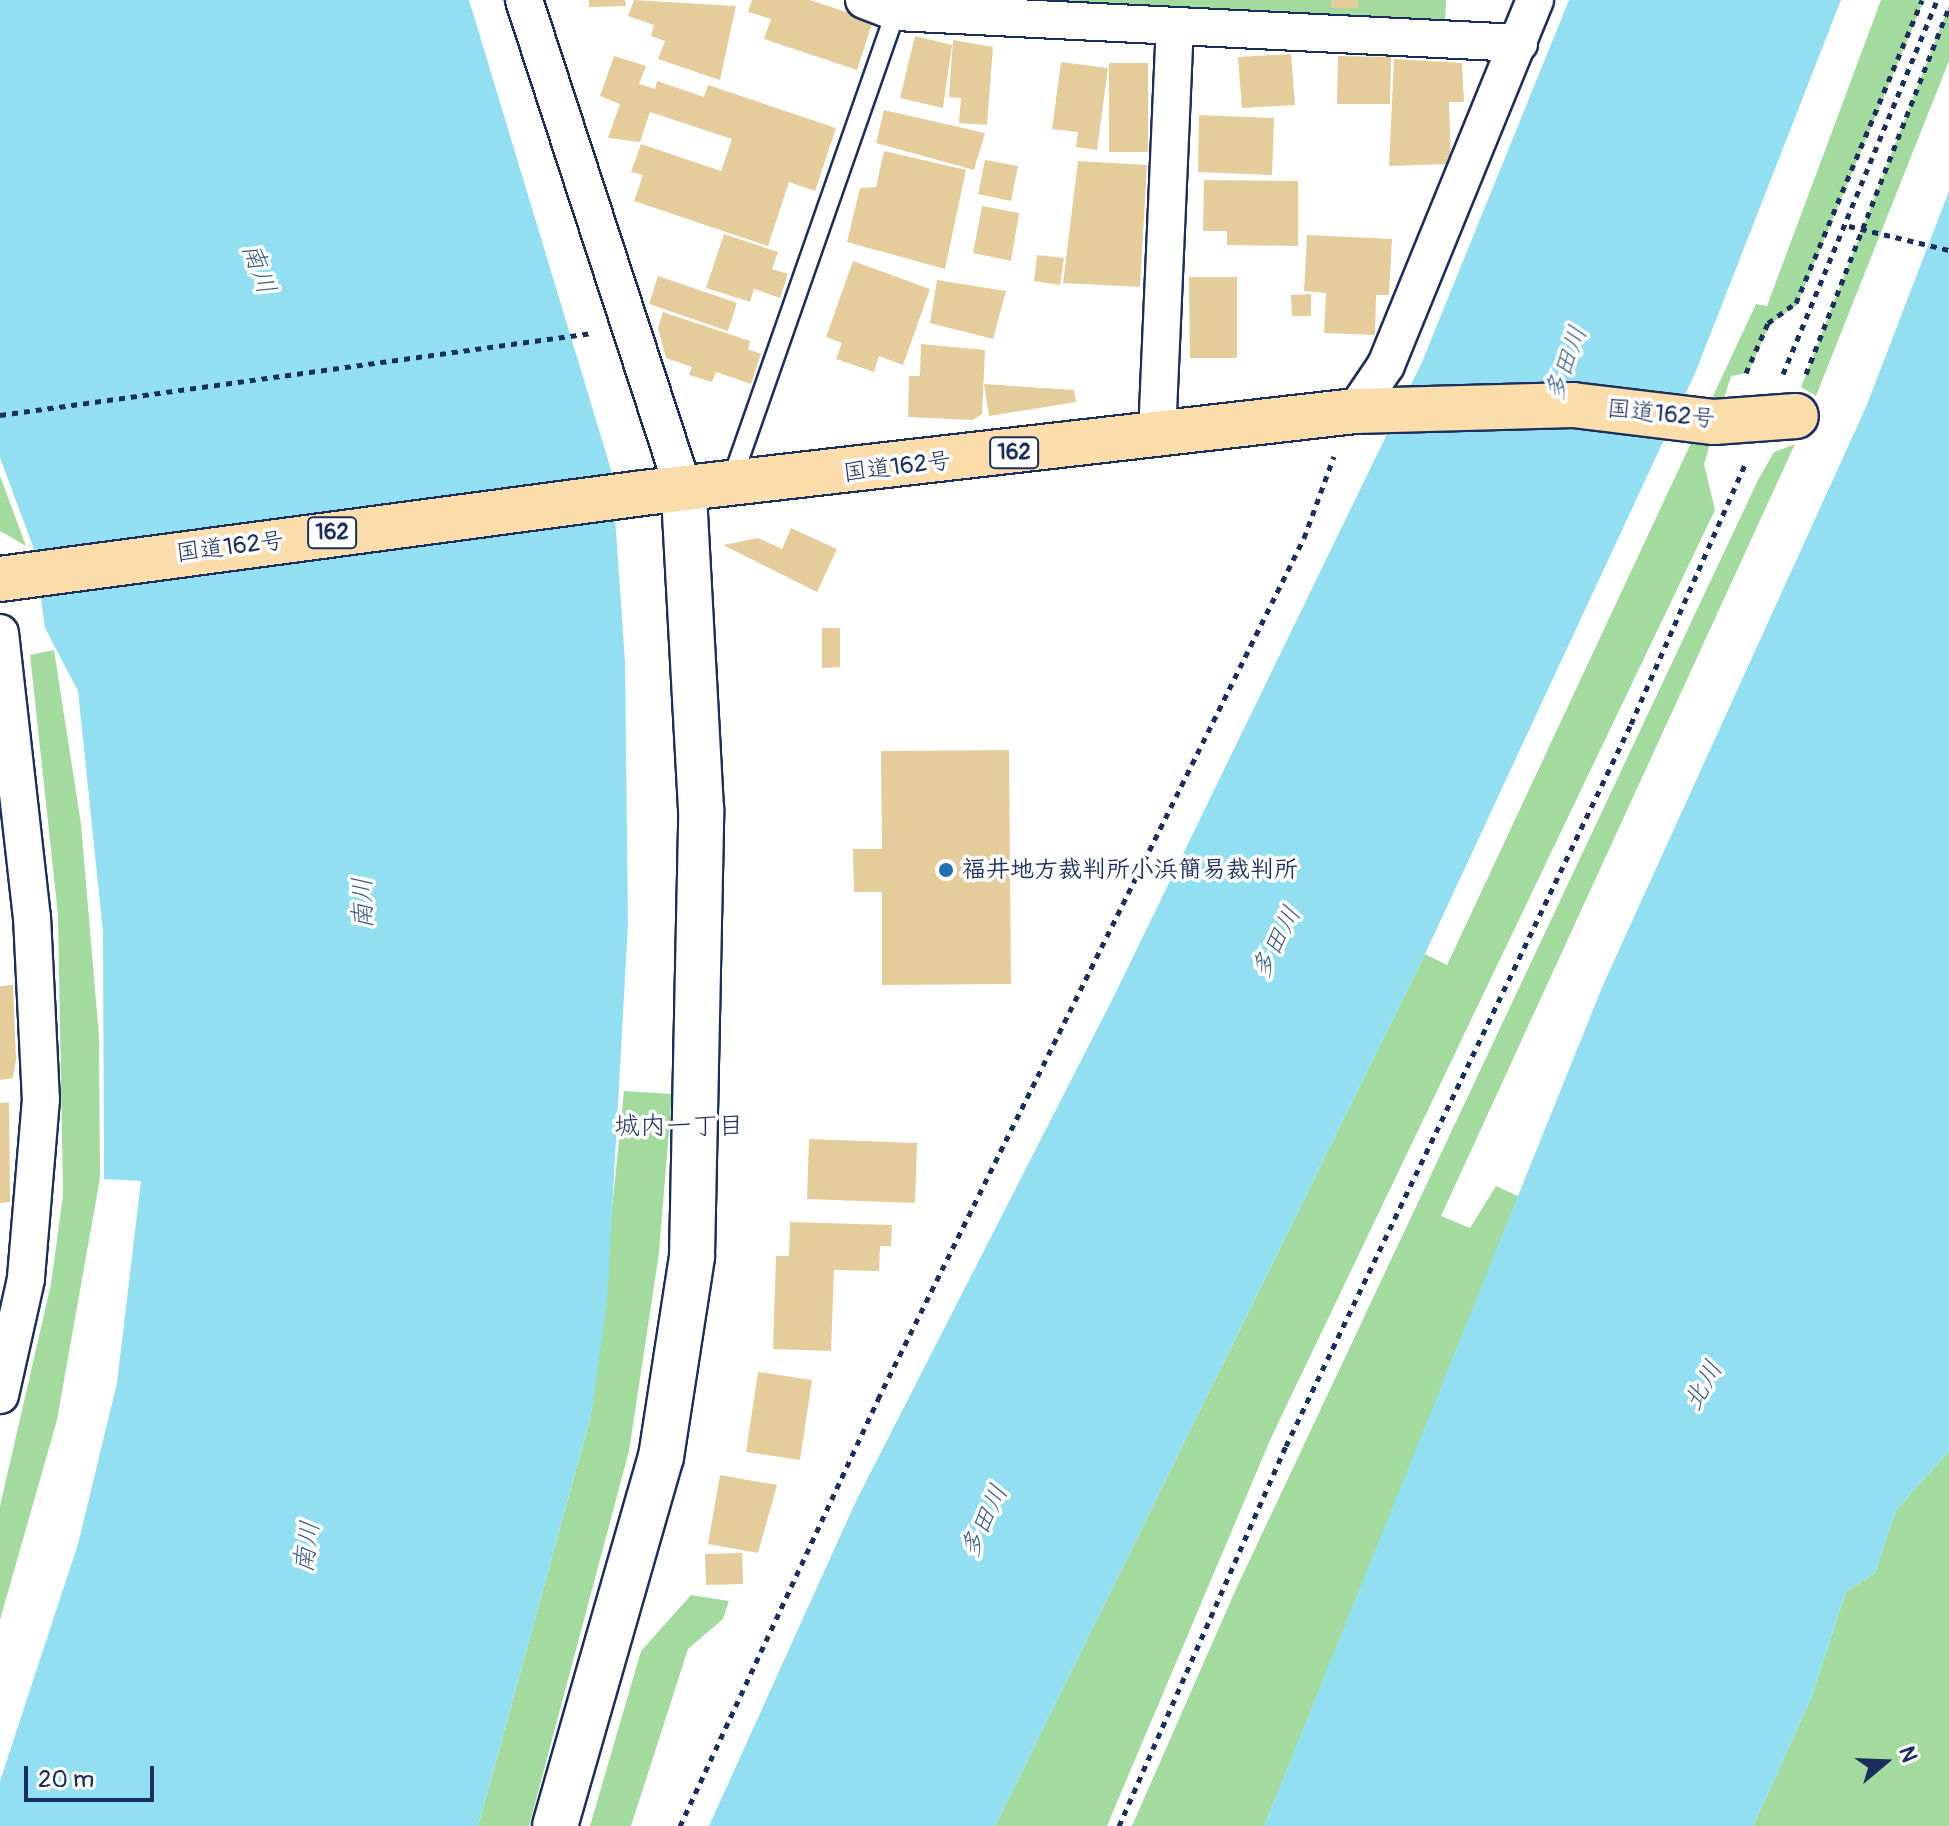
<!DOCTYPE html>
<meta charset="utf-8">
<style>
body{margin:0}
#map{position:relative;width:1949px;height:1826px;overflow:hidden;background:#fff;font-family:Pangolin,"Klee One",sans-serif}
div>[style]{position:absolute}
.green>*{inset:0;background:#a3db9f}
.water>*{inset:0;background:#92dff1}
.building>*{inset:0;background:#e5cc9b}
.path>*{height:5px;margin-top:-2.5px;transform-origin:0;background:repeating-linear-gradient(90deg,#1b2f5e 0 6px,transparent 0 12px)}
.roads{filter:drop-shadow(2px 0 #1b2f5e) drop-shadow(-2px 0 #1b2f5e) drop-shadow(0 2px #1b2f5e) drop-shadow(0 -2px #1b2f5e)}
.lane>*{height:18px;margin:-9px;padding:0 9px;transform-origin:9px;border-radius:9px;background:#fff}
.street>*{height:36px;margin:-18px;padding:0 18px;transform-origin:18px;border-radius:18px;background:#fff}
.secondary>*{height:44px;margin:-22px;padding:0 22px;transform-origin:22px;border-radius:22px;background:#fff}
.highway>*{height:44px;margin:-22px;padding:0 22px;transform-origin:22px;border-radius:22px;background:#faddab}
.path-bridge>*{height:5px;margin-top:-2.5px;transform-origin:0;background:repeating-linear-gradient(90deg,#1b2f5e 0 6px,transparent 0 12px)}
.dots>*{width:22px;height:22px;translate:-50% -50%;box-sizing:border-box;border:4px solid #fff;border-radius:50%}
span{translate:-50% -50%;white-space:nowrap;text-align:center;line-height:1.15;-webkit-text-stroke:7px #fff;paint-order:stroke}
.shield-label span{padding:2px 6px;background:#fff;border:2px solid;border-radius:6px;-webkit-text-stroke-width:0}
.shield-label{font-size:22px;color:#1b2f5e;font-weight:700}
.street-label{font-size:24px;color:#1b2f5e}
.poi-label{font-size:24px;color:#1b2f5e;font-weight:700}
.left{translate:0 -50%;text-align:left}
.water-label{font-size:26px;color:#395b83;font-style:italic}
.neighbourhood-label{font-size:26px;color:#1b2f5e}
.north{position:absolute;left:1845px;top:1722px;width:80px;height:80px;-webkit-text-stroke:6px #fff;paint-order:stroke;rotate:71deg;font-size:22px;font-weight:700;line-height:32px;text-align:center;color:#1b2f5e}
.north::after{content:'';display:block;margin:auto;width:28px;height:36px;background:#1b2f5e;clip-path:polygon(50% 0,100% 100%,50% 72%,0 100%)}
.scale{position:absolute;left:24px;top:1766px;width:130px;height:36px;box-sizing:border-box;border:4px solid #1b2f5e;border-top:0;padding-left:10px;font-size:24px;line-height:28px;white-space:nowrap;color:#1b2f5e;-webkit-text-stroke:6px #fff;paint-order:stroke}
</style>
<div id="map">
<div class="green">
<div style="clip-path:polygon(983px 0,1446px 0,1445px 22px)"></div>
<div style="clip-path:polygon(1881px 0,1924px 0,1797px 305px,1770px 324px,1748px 373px,1731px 376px,1704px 464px,1715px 510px,1271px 1438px,1107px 1826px,995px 1826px,1425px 954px,1447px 965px,1756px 304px,1767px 306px)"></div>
<div style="clip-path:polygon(1949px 5px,1949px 61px,1816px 396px,1801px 387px)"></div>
<div style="clip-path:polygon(1795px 444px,1441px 1216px,1470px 1228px,1496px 1186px,1522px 1198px,1264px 1826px,1132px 1826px,1236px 1589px,1758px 480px,1774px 452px)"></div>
<div style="clip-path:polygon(0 476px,26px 546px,0 531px)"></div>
<div style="clip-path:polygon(54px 650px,81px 824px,99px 1036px,100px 1178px,57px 1420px,0 1620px,0 1506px,51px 1284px,63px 1195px,58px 915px,30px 655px)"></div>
<div style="clip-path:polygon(624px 1091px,672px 1094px,659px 1253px,629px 1451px,529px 1826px,478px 1826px,591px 1415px)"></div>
<div style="clip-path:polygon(1949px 1451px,1949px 1826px,1753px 1826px,1811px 1698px,1846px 1591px,1875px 1573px,1896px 1510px)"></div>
<div style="clip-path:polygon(691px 1595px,729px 1601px,723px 1619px,688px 1649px,631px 1826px,590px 1826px,641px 1651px)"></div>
</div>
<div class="water">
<div style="clip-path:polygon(0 0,469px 0,612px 473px,625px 662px,628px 924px,607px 1302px,591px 1415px,478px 1826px,0 1826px,0 1781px,78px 1544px,117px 1383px,141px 1181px,104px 1179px,103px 932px,78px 691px,45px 628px,34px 549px,0 458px)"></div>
<div style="clip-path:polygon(1569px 0,1841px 0,1696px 371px,1425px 954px,995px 1826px,709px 1826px,856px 1501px,1114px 996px,1422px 362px)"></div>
<div style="clip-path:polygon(1949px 191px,1949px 1451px,1896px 1510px,1875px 1573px,1846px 1591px,1811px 1698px,1753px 1826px,1264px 1826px,1603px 985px,1866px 407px)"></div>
</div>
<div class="building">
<div style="clip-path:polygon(589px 0,625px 0,626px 6px,589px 7px)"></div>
<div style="clip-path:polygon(634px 0,736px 6px,720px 80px,658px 59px,665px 41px,651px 36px,654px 25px,628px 16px)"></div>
<div style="clip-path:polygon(752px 0,810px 0,873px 21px,857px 70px,764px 39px,771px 19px,748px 12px)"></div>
<div style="clip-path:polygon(1331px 0,1358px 0,1358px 8px,1331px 8px)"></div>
<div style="clip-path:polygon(915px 36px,952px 45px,943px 108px,900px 98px)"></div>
<div style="clip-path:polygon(953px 40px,993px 47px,987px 125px,959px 123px,961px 98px,949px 97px)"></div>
<div style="clip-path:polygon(1291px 54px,1295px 105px,1242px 108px,1238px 57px)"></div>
<div style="clip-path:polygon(614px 56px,646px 66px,639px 84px,655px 89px,657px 81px,704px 97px,708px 85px,836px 128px,815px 191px,789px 182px,768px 246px,634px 201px,643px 175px,631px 172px,641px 144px,721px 171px,732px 139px,650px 112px,640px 142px,608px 138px,620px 104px,600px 96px)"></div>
<div style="clip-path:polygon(1338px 56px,1391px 57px,1390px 104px,1337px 104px)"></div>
<div style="clip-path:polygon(1394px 59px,1462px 63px,1464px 102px,1449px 102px,1451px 164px,1389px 166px)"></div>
<div style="clip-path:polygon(1061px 62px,1108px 68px,1097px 150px,1076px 147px,1078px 132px,1052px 129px)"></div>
<div style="clip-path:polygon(1109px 63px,1148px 63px,1148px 152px,1109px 152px)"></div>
<div style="clip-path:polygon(884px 110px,985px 133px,974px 170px,876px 143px)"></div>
<div style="clip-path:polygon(1199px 115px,1274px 118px,1272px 175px,1198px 172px)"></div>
<div style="clip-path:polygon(884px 151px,966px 170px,945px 269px,847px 242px,860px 188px,876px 187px)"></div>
<div style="clip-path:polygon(985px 160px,1018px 166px,1011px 201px,978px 194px)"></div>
<div style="clip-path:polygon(1078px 161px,1147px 165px,1140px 287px,1063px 283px)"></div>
<div style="clip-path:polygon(1204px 180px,1298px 181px,1298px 246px,1227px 245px,1227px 231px,1203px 231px)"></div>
<div style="clip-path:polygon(982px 206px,1019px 213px,1011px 261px,973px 253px)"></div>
<div style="clip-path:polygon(724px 234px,778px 252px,772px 269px,788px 274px,780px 298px,754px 289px,750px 302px,706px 288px)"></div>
<div style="clip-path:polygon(1307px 235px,1392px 239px,1389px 295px,1376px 295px,1375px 335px,1324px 333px,1326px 293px,1304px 291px)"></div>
<div style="clip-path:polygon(1037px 255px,1064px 258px,1060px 285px,1034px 281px)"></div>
<div style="clip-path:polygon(853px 261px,930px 289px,903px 365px,879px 356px,874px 372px,836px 359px,842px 343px,826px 337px)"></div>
<div style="clip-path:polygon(658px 276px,737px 303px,728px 331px,649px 304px)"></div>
<div style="clip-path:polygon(1189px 277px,1237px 277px,1237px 358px,1190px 358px)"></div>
<div style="clip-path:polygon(937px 280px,1006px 291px,993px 339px,930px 323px)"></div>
<div style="clip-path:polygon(1311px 294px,1311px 316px,1292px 316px,1291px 295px)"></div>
<div style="clip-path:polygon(663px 312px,750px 341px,748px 349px,761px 354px,751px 384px,716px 372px,712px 382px,689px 375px,692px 367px,666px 358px,658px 328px)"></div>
<div style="clip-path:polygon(921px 344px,985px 350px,982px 414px,973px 420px,908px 417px,909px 376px,920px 376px)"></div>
<div style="clip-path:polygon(984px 384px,1074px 390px,1076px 402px,989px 416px)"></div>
<div style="clip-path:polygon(791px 528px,837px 549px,817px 592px,723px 545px,758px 538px,782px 549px)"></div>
<div style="clip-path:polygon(822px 628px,840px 628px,840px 667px,822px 668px)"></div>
<div style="clip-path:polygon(1009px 750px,1011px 984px,882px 985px,882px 892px,854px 892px,853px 849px,882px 849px,881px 751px)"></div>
<div style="clip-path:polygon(13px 985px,16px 1060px,13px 1078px,0 1080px,0 986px)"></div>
<div style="clip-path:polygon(9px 1102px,10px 1202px,0 1203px,0 1103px)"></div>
<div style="clip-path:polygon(809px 1139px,917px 1143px,915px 1203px,807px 1199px)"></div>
<div style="clip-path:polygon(790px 1222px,892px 1225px,891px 1246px,880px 1246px,879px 1271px,834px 1270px,831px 1351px,773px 1349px,776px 1256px,789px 1256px)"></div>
<div style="clip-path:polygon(758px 1372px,812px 1380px,800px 1460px,746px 1452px)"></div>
<div style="clip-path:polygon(720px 1475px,777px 1485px,758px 1553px,708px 1544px)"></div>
<div style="clip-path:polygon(742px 1553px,743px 1584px,706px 1585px,705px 1554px)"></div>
</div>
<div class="path">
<div style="left:1746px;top:373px;width:55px;rotate:-66.3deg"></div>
<div style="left:1768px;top:323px;width:34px;rotate:-36deg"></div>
<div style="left:1796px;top:303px;width:328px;rotate:-67.4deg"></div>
<div style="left:1783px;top:374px;width:404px;rotate:-67.6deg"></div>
<div style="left:1806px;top:374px;width:393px;rotate:-68.7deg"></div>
<div style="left:0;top:415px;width:598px;rotate:-7.89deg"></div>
<div style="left:680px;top:1826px;width:471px;rotate:-65.1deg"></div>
<div style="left:878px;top:1399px;width:961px;rotate:-63.68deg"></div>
<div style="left:1304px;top:538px;width:87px;rotate:-69.9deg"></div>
<div style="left:1119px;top:1826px;width:415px;rotate:-66.3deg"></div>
<div style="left:1286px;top:1446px;width:800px;rotate:-64.46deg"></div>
<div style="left:1631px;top:724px;width:284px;rotate:-66.3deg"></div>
</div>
<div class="roads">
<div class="lane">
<div style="left:731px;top:482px;width:498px;rotate:-70.7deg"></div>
</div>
<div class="street">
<div style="left:524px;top:0;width:516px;rotate:71.95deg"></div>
<div style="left:864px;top:0;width:34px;rotate:21deg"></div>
<div style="left:896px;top:12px;width:624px;rotate:2.85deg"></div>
<div style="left:1355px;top:411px;width:55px;rotate:-56deg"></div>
<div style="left:1386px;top:365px;width:394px;rotate:-67.8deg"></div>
<div style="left:1157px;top:435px;width:407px;rotate:-87.5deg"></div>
<div style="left:0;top:633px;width:286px;rotate:83.6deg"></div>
<div style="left:32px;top:917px;width:182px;rotate:87.2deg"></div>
<div style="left:41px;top:1099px;width:181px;rotate:94.8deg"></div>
<div style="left:26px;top:1279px;width:119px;rotate:102.6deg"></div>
</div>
<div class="secondary">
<div style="left:555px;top:1826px;width:384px;rotate:-74deg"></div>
<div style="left:661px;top:1457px;width:203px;rotate:-81.2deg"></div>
<div style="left:692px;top:1256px;width:447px;rotate:-88.8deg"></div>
<div style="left:701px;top:809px;width:318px;rotate:-93.1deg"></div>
</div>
<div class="highway">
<div style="left:0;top:579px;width:649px;rotate:-7.62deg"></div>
<div style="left:643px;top:493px;width:717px;rotate:-6.57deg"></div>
<div style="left:1355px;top:411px;width:218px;rotate:-1.6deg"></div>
<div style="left:1573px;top:405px;width:142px;rotate:6.9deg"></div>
<div style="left:1714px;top:422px;width:82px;rotate:-4.2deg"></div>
</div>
</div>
<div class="path-bridge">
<div style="left:1849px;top:226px;width:103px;rotate:13.5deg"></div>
</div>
<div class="dots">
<div style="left:946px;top:870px;background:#1f6fb2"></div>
</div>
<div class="shield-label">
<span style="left:1014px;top:453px">162</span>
<span style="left:332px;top:533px">162</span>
</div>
<div class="street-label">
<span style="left:1661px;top:414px;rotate:6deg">国道162号</span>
<span style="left:897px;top:467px;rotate:-7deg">国道162号</span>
<span style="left:230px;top:547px;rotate:-7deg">国道162号</span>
</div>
<div class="poi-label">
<span class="left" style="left:962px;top:870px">福井地方裁判所小浜簡易裁判所</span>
</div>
<div class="water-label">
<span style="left:258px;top:269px;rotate:70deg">南川</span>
<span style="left:1567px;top:364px;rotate:-70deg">多田川</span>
<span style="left:364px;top:903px;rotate:-91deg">南川</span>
<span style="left:1277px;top:943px;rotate:-63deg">多田川</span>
<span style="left:1704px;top:1386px;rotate:-61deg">北川</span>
<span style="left:985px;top:1522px;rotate:-65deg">多田川</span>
<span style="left:308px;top:1547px;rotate:-82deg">南川</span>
</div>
<div class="neighbourhood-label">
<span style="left:679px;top:1127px">城内一丁目</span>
</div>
<div class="north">N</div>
<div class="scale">20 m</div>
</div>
